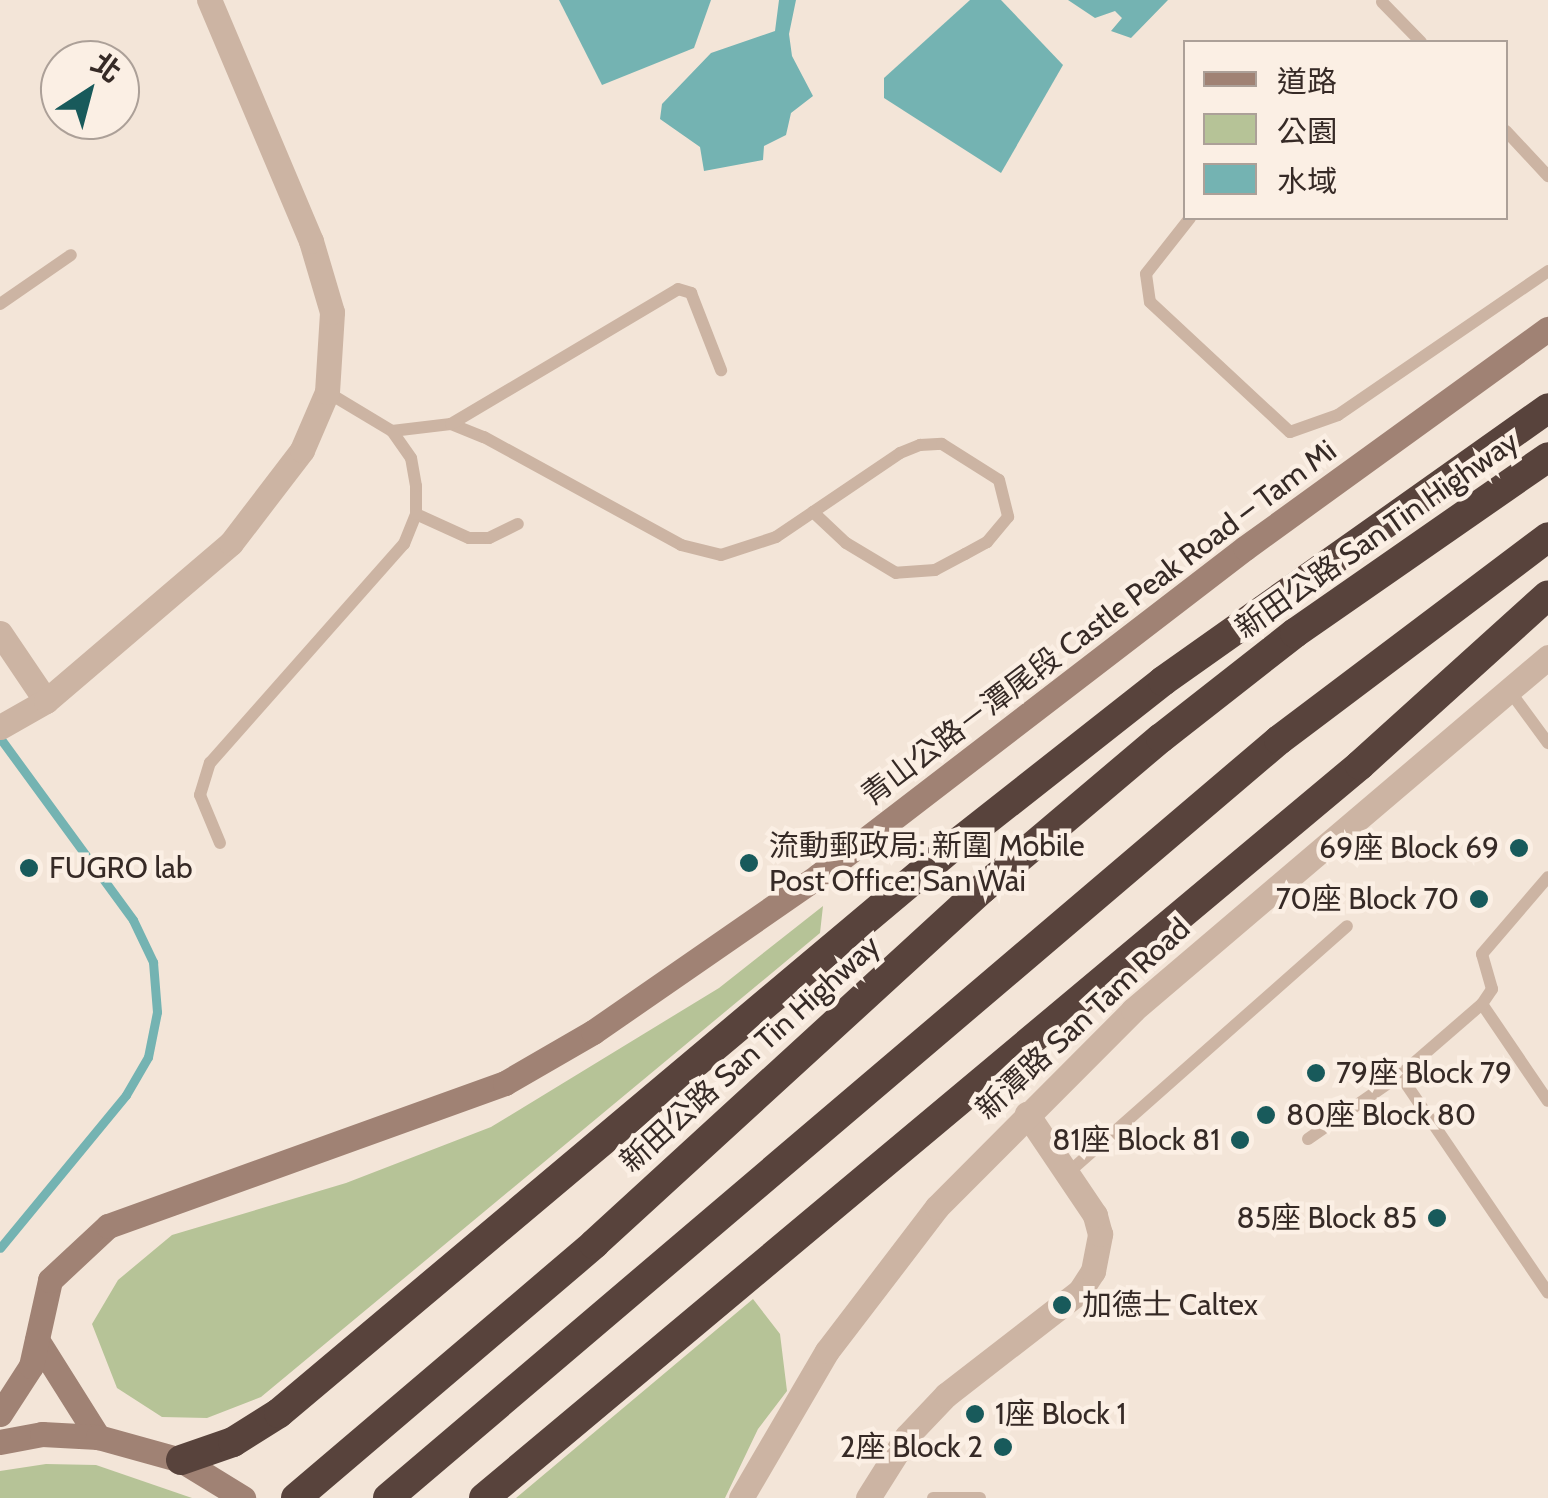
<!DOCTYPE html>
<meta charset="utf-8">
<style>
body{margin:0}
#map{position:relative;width:1548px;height:1498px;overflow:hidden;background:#f3e5d8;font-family:Cabin,"Noto Sans TC",sans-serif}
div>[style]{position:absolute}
.green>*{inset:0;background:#b6c397}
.water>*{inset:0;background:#74b3b2}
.stream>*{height:9px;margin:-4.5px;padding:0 4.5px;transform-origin:4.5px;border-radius:4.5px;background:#74b3b2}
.service>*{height:12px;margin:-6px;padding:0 6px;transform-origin:6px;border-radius:6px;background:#ccb4a3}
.minor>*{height:25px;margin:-12.5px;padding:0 12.5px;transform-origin:12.5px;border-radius:12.5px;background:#ccb4a3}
.tertiary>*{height:25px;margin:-12.5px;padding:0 12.5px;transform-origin:12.5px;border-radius:12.5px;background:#ccb4a3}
.secondary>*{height:25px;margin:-12.5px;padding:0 12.5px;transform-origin:12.5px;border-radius:12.5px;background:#a08274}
.motorway>*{height:30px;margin:-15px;padding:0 15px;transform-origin:15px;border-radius:15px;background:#58433c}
.dots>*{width:28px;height:28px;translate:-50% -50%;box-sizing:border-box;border:5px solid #fbefe4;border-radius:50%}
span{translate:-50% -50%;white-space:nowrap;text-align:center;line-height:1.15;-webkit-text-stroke:9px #fbefe4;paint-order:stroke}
.street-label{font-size:30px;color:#362a26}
.poi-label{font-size:30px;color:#362a26}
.left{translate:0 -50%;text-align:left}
.right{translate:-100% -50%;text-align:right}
.legend{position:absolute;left:1183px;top:40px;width:325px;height:180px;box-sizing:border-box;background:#fbefe4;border:2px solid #aca098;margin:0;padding:12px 18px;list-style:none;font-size:30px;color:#362a26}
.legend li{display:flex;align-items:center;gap:20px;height:50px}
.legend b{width:50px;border:2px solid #aca098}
.north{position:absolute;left:40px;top:40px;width:100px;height:100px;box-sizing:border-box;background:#fbefe4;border:2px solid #aca098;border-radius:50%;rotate:36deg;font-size:28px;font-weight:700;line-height:40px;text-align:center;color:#362a26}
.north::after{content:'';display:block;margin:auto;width:35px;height:45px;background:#185a5b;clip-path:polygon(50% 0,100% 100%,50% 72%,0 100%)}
</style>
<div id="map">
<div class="green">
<div style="clip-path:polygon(823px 906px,820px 933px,261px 1397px,207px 1418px,162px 1417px,117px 1388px,92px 1324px,118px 1280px,172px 1235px,346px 1183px,491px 1127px,719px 988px)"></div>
<div style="clip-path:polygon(753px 1299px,780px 1334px,787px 1391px,758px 1429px,725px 1498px,516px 1498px)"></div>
<div style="clip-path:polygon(46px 1464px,96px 1465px,192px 1498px,0 1498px,0 1471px)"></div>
</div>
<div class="water">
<div style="clip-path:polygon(559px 0,711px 0,694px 48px,602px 85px)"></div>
<div style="clip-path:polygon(779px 0,796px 0,789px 34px,792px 56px,813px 96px,791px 113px,786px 135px,764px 146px,763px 160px,704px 171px,700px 147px,660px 119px,662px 104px,711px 53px,775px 31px)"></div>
<div style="clip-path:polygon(970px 0,1001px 0,1063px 65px,1001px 173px,884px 98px,884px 78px)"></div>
<div style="clip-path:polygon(1068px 0,1168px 0,1131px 38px,1111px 31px,1122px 18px,1115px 11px,1095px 18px)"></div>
</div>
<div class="stream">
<div style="left:0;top:738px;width:225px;rotate:53.8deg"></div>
<div style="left:133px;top:920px;width:47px;rotate:64.5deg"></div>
<div style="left:153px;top:962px;width:50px;rotate:85.4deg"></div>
<div style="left:157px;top:1012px;width:46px;rotate:101.3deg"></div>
<div style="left:148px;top:1057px;width:44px;rotate:120.1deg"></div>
<div style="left:126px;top:1095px;width:198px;rotate:129.5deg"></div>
</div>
<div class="service">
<div style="left:1382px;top:2px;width:56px;rotate:45.7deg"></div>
<div style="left:1506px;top:131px;width:62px;rotate:47deg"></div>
<div style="left:1190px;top:218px;width:71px;rotate:128.2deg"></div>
<div style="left:1146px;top:274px;width:28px;rotate:82deg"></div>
<div style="left:1150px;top:302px;width:191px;rotate:42.9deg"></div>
<div style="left:1290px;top:432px;width:51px;rotate:-19.5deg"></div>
<div style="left:1338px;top:415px;width:255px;rotate:-34.4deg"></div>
<div style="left:0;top:304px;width:86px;rotate:-34.6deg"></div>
<div style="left:327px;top:392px;width:76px;rotate:31deg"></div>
<div style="left:392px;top:431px;width:59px;rotate:-6.8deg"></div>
<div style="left:451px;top:424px;width:35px;rotate:22deg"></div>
<div style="left:484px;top:437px;width:225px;rotate:28.7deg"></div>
<div style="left:681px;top:545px;width:41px;rotate:14deg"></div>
<div style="left:721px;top:555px;width:58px;rotate:-18.1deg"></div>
<div style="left:776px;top:537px;width:45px;rotate:-34deg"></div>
<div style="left:813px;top:512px;width:105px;rotate:-34.1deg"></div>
<div style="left:900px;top:453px;width:22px;rotate:-22deg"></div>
<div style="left:920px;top:445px;width:22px;rotate:-3deg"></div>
<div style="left:942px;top:444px;width:67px;rotate:32.3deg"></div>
<div style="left:999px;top:480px;width:38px;rotate:76deg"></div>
<div style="left:1008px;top:517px;width:33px;rotate:130deg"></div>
<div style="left:987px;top:542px;width:25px;rotate:151deg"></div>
<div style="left:965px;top:554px;width:34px;rotate:152deg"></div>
<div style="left:935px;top:570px;width:39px;rotate:176deg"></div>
<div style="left:896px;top:573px;width:58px;rotate:-149deg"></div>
<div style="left:846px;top:543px;width:45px;rotate:-136.8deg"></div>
<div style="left:451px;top:424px;width:264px;rotate:-30.7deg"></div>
<div style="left:678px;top:289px;width:14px;rotate:17deg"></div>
<div style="left:691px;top:293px;width:83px;rotate:68.7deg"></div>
<div style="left:416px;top:514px;width:58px;rotate:24.4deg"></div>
<div style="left:469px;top:538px;width:20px"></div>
<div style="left:489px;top:538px;width:32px;rotate:-26deg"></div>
<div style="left:1509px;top:690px;width:66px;rotate:53.7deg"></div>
<div style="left:220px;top:843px;width:52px;rotate:-112.6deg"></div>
<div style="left:200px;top:795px;width:34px;rotate:-73deg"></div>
<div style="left:210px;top:763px;width:293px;rotate:-48.5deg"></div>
<div style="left:404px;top:544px;width:32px;rotate:-68deg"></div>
<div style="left:416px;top:514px;width:28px;rotate:-90deg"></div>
<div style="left:416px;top:486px;width:28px;rotate:-100deg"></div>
<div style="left:411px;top:458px;width:33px;rotate:-125deg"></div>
<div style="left:1482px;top:1004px;width:117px;rotate:55.8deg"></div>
<div style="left:1400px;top:1075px;width:263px;rotate:55.8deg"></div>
<div style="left:1308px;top:1139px;width:112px;rotate:-34.8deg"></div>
<div style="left:1400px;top:1075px;width:108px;rotate:-40.9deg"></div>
<div style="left:1482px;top:1004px;width:18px;rotate:-56deg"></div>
<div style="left:1492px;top:989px;width:36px;rotate:-106deg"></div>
<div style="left:1482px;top:954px;width:101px;rotate:-49.4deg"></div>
<div style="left:1069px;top:1172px;width:371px;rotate:-41.5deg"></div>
<div style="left:933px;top:1498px;width:47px"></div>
</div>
<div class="minor">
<div style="left:0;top:633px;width:82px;rotate:55.9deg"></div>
<div style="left:0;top:727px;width:53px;rotate:-29.5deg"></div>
<div style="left:46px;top:701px;width:243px;rotate:-40.5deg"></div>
<div style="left:231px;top:543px;width:117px;rotate:-52.6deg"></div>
<div style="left:302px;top:450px;width:63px;rotate:-66.7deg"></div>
<div style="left:327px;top:392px;width:80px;rotate:-86.4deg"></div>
<div style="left:332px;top:312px;width:74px;rotate:-106.5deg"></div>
<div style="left:311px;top:241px;width:262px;rotate:-112.9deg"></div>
<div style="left:868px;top:1498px;width:73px;rotate:-57.8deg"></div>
<div style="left:907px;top:1436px;width:57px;rotate:-46.4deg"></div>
<div style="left:946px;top:1395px;width:170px;rotate:-37.8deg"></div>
<div style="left:1080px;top:1291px;width:24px;rotate:-57deg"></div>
<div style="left:1093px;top:1271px;width:38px;rotate:-79deg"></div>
<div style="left:1100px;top:1234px;width:20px;rotate:-105deg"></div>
<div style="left:1095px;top:1215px;width:122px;rotate:-124deg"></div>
</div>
<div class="tertiary">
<div style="left:741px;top:1498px;width:170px;rotate:-59.7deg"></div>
<div style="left:827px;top:1351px;width:181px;rotate:-52.6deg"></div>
<div style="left:937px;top:1207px;width:278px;rotate:-45.1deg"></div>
<div style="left:1133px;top:1010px;width:545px;rotate:-40.38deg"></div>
</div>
<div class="secondary">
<div style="left:37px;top:1340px;width:115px;rotate:57.8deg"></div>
<div style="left:0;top:1414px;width:57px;rotate:-57.1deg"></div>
<div style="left:31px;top:1366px;width:88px;rotate:-77.5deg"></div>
<div style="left:50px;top:1280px;width:79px;rotate:-43deg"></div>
<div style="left:108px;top:1226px;width:422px;rotate:-19.8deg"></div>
<div style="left:505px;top:1083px;width:102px;rotate:-30.1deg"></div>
<div style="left:593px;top:1032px;width:274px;rotate:-34.7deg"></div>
<div style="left:818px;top:876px;width:538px;rotate:-37.53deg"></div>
<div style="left:1245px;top:548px;width:374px;rotate:-35.9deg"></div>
<div style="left:0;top:1442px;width:43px;rotate:-10.8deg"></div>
<div style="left:42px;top:1434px;width:56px;rotate:3.1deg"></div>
<div style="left:98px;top:1437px;width:86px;rotate:15.5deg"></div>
<div style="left:181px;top:1460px;width:73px;rotate:31.5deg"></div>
</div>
<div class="motorway">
<div style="left:181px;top:1460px;width:55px;rotate:-19.1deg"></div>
<div style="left:233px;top:1442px;width:54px;rotate:-32.2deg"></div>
<div style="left:279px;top:1413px;width:878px;rotate:-40.06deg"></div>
<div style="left:951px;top:848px;width:270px;rotate:-38.2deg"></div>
<div style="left:1163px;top:681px;width:472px;rotate:-35.3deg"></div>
<div style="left:296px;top:1498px;width:392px;rotate:-40.4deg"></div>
<div style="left:594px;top:1244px;width:526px;rotate:-42.46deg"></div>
<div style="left:982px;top:889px;width:234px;rotate:-40.2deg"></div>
<div style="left:1161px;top:738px;width:170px;rotate:-38.1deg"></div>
<div style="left:1295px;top:633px;width:308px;rotate:-34.8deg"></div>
<div style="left:388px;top:1498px;width:1170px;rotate:-40.39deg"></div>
<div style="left:1279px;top:740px;width:337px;rotate:-37deg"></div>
<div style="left:484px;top:1498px;width:1142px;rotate:-39.92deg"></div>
<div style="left:1360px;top:765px;width:253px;rotate:-42.1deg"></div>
</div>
<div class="dots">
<div style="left:1519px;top:848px;background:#185a5b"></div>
<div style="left:749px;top:863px;background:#185a5b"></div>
<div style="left:29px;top:868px;background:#185a5b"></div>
<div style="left:1479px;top:899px;background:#185a5b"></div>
<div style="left:1316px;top:1073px;background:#185a5b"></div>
<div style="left:1266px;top:1115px;background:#185a5b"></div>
<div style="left:1240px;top:1140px;background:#185a5b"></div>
<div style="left:1437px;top:1218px;background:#185a5b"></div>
<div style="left:1062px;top:1305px;background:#185a5b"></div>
<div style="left:975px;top:1414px;background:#185a5b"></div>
<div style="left:1003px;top:1447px;background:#185a5b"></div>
</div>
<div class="street-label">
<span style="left:1377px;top:535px;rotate:-35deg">新田公路 San Tin Highway</span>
<span style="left:1099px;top:623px;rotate:-37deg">青山公路－潭尾段 Castle Peak Road – Tam Mi</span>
<span style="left:1083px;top:1019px;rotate:-43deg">新潭路 San Tam Road</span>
<span style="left:750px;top:1054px;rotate:-42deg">新田公路 San Tin Highway</span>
</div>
<div class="poi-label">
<span class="left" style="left:769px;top:863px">流動郵政局: 新圍 Mobile<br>Post Office: San Wai</span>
<span class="right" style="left:1499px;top:848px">69座 Block 69</span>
<span class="left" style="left:49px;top:868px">FUGRO lab</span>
<span class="right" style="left:1459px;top:899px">70座 Block 70</span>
<span class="left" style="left:1336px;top:1073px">79座 Block 79</span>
<span class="left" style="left:1286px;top:1115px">80座 Block 80</span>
<span class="right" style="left:1220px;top:1140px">81座 Block 81</span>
<span class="right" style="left:1417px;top:1218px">85座 Block 85</span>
<span class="left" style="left:1082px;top:1305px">加德士 Caltex</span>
<span class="left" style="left:995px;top:1414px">1座 Block 1</span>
<span class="right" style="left:983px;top:1447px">2座 Block 2</span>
</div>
<ul class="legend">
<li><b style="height:12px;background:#a08274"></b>道路</li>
<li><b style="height:28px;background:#b6c397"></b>公園</li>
<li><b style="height:28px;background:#74b3b2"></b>水域</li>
</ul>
<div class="north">北</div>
</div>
